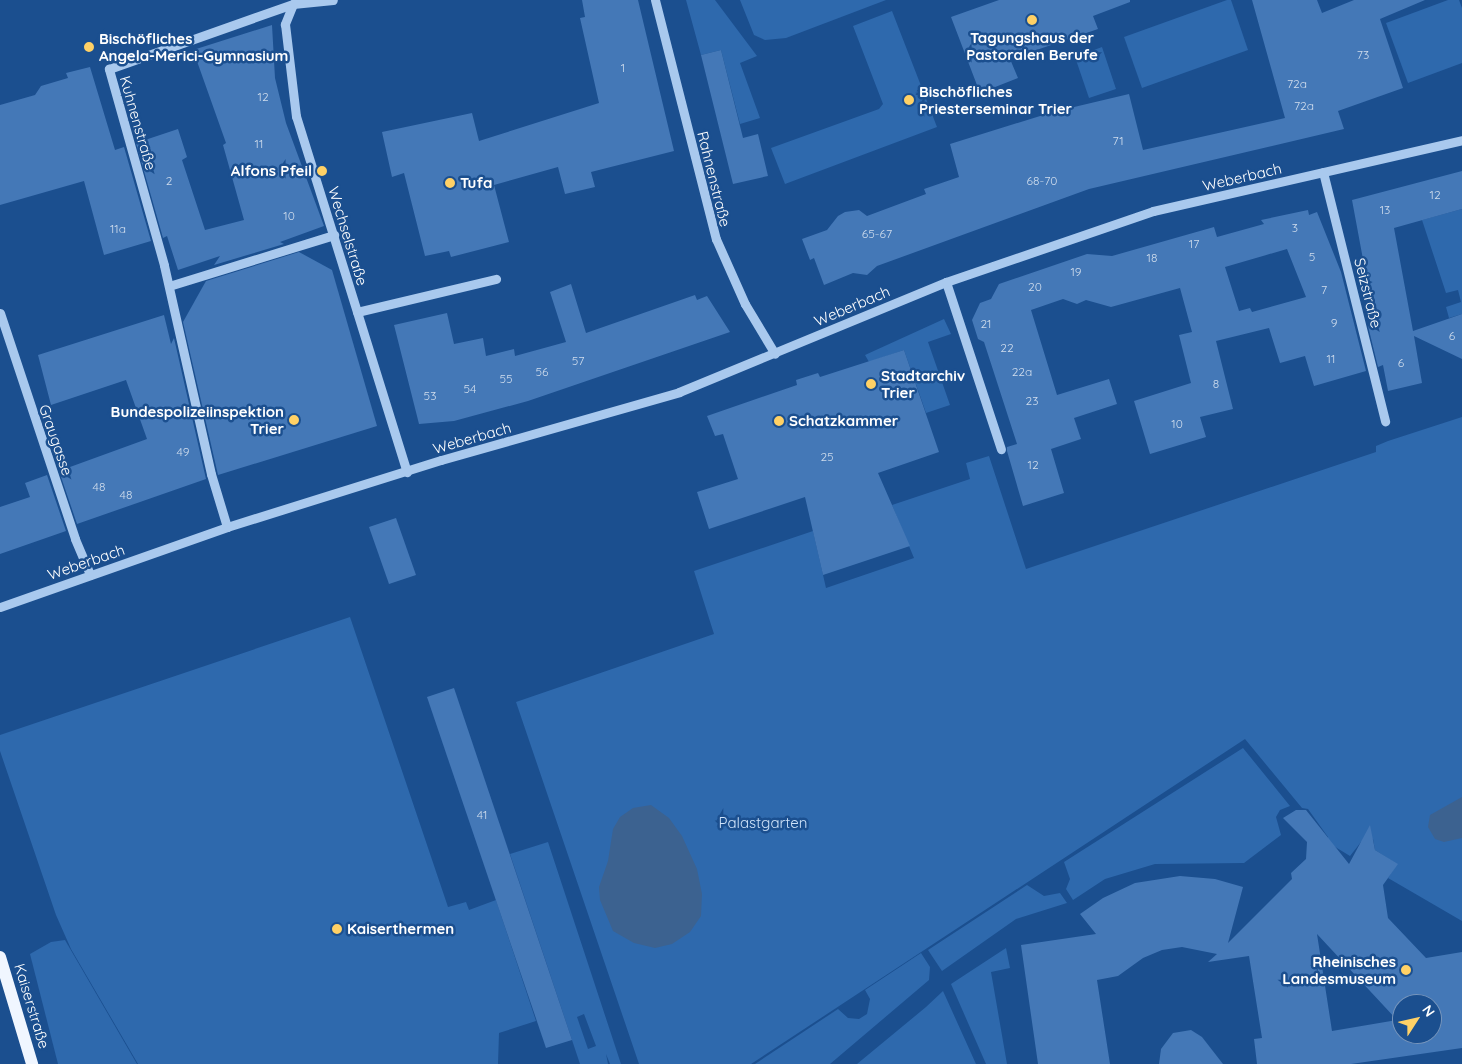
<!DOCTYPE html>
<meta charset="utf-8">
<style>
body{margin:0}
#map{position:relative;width:1462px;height:1064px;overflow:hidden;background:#1b4f8f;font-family:Quicksand,sans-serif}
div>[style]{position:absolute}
.green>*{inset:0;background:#2e69ad}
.water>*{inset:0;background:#3c6290}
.building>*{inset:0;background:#4478b7}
.minor>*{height:9px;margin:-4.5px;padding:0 4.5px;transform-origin:4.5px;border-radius:4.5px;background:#a9c9ee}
.major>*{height:12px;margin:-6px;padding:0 6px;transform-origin:6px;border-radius:6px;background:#f0f6ff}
.dots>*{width:14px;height:14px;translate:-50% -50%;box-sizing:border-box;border:2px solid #1b4f8f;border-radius:50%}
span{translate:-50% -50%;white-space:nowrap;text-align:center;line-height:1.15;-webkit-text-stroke:5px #1b4f8f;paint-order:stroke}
.number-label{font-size:12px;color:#d0dded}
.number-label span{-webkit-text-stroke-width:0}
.poi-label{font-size:15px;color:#fff;font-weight:700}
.left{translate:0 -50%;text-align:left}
.right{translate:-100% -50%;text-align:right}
.street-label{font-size:15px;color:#fff}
.park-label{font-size:15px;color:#cfe3fa}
.north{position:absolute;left:1392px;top:994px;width:50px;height:50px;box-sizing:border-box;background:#1b4f8f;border:1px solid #7695bc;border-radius:50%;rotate:55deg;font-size:14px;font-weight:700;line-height:20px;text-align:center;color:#fff}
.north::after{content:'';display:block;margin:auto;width:18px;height:22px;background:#ffd166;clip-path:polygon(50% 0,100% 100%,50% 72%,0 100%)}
</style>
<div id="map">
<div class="green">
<div style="clip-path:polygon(686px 0,715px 0,757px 56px,740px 63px,760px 118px,740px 124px,721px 50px,701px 55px)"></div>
<div style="clip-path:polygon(740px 0,886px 0,786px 38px,765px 40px,754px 35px)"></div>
<div style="clip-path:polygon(1227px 0,1231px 0,1248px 50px,1142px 88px,1124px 37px)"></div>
<div style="clip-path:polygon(1448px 0,1459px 0,1462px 8px,1462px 63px,1408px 83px,1386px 23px)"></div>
<div style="clip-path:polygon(892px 11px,937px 127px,785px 184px,771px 148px,879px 109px,883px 104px,853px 26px)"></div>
<div style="clip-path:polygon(1102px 47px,1116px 89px,1089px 98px,1075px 57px)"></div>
<div style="clip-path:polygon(1462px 209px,1462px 314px,1449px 318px,1446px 307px,1461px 302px,1458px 290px,1446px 293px,1422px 220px)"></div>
<div style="clip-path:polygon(944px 319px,951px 334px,928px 342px,950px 405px,926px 413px,904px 350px,869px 362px,865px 355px)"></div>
<div style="clip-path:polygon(1462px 417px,1462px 921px,1388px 878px,1397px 864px,1375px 850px,1373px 839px,1361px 842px,1350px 856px,1327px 842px,1328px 837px,1308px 809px,1302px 808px,1245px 739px,751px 1064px,639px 1064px,516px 702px,714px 634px,694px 571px,813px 531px,826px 588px,914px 558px,892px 505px,970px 479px,966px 463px,989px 456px,1026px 569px,1376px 452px,1376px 446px,1388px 441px)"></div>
<div style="clip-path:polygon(350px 617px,448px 907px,466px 902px,469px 910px,496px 900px,536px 1021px,499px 1033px,498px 1064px,138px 1064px,71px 949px,56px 915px,0 751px,0 735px)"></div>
<div style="clip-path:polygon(1243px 748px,1290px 806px,1280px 810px,1276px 817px,1281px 835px,1244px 863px,1155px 864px,1105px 879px,1073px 900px,1066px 889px,1070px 879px,1064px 862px)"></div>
<div style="clip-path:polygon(evenodd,548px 842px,621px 1064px,610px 1064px,606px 1054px,608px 1064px,580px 1064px,510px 854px,548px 842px,584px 1014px,596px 1046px,588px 1049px,577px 1017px,584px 1014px)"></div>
<div style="clip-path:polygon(1027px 885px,1044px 896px,1060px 893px,1067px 903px,1016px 919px,942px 971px,928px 950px)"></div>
<div style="clip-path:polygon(65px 940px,137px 1064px,58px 1064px,30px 954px,51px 942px)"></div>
<div style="clip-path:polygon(1006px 948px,1010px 968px,991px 972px,1007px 1064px,986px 1064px,951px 984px)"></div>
<div style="clip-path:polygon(921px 953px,930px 967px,929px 980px,830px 1064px,755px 1064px,838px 1009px,848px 1018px,859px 1019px,867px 1014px,870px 999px,865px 990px)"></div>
<div style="clip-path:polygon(943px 991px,976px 1064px,857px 1064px,926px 1007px)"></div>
</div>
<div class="water">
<div style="clip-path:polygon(1462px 797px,1462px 838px,1444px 842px,1435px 839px,1428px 827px,1430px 815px)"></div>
<div style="clip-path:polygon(651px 805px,669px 818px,682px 836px,697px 869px,702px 894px,701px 916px,690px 932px,672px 944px,655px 948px,634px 943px,613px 931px,600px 900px,599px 887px,608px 861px,613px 829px,620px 817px,633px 808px)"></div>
</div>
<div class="building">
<div style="clip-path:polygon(582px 0,638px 0,674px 151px,591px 172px,595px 187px,565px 194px,558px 167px,494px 185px,509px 242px,451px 257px,449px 251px,425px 256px,404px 173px,392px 177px,382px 132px,472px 113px,479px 141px,599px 103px,580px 18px,585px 17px)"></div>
<div style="clip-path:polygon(999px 0,1130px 0,1130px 2px,1093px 16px,1098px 29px,1010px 59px,1018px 78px,980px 93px,951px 17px)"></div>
<div style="clip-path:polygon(1252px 0,1317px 0,1322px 13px,1354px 0,1425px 0,1380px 19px,1403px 88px,1338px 111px,1344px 129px,1089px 189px,877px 266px,867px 275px,853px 273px,824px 285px,814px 258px,810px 260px,802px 239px,827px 230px,838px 216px,845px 212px,859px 210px,867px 216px,926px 194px,924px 189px,959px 177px,950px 144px,1053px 112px,1129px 94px,1143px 150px,1285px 118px)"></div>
<div style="clip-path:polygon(272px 25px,275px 78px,286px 123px,324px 226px,280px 242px,284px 244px,214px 265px,220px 256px,178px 270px,167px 236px,163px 238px,136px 143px,178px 129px,187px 157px,182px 160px,205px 230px,244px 220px,223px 145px,226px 143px,193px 50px)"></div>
<div style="clip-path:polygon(721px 50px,743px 138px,758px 134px,768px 176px,733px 184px,701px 55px)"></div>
<div style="clip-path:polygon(90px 67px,115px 150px,124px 147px,151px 241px,104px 255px,84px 181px,0 205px,0 105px,35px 95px,41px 86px,68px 78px,66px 73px)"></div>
<div style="clip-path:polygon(1462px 171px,1462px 209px,1394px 228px,1413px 331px,1462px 314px,1462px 359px,1414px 336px,1422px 383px,1388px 391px,1383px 365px,1378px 367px,1368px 326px,1375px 324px,1352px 200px)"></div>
<div style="clip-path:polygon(evenodd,1308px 210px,1309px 215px,1317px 212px,1341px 272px,1366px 371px,1314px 386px,1305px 356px,1280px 363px,1269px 328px,1216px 341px,1233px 409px,1200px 417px,1206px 437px,1150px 454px,1134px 401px,1191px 383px,1179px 335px,1192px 332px,1180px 288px,1111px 307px,1086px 300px,1077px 304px,1063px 299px,1031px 310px,1057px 395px,1109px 379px,1117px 404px,1074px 418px,1081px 439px,1051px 449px,1064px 493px,1023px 506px,1007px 451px,1007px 447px,1017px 444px,984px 342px,978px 339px,972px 320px,980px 303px,991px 299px,999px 284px,1087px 254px,1112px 256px,1214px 227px,1217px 237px,1264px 224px,1261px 220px,1308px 210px,1287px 249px,1306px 297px,1252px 312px,1250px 308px,1239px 311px,1225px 267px,1287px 249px)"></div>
<div style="clip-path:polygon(299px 252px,332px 270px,377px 426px,218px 475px,183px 322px,206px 281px)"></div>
<div style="clip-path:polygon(571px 284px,586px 333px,695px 295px,697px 300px,707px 296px,730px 332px,528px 401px,454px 421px,419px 424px,394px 325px,447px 313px,454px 344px,483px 338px,486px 356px,514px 349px,515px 356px,566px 342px,550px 292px)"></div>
<div style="clip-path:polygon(164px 315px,171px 344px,174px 338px,206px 479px,77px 524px,59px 471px,147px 439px,126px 380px,51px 405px,38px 355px)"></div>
<div style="clip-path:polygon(904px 350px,939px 452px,878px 473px,910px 546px,823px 575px,805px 497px,709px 529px,697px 492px,738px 479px,723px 434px,715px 436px,707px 416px,797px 385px,796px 380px,818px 373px,820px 377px)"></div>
<div style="clip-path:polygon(47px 475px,66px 531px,0 554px,0 507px,30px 497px,25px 483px)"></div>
<div style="clip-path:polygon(396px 518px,416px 575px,389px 584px,369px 527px)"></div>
<div style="clip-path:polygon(454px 688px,572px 1040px,546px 1048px,427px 697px)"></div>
<div style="clip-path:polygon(evenodd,1296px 810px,1306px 810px,1349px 864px,1370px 825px,1375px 850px,1398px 864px,1383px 885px,1388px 918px,1426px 958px,1462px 952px,1462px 1048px,1351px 1064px,1257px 1064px,1254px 1039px,1262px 1038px,1249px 956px,1208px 962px,1217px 954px,1182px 947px,1162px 950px,1143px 958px,1118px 976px,1097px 980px,1110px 1064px,1038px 1064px,1021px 945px,1096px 934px,1080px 914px,1103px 898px,1135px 883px,1180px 876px,1215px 879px,1243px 887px,1228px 943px,1292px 879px,1291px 873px,1306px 859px,1307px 842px,1283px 818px,1296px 810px,1317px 934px,1397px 1020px,1332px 1031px,1317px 934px,1296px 810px,1402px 1004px,1432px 1004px,1432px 1034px,1402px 1034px,1402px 1004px)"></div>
<div style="clip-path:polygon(1191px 1030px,1202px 1037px,1223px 1064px,1159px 1064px,1161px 1049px,1173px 1033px)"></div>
</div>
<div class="minor">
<div style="left:655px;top:0;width:247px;rotate:75.7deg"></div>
<div style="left:716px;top:239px;width:71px;rotate:66deg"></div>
<div style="left:745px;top:304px;width:58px;rotate:59deg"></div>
<div style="left:293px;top:4px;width:22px;rotate:112deg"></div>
<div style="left:285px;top:24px;width:93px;rotate:83.2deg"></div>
<div style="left:296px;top:116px;width:373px;rotate:72.7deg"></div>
<div style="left:1323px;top:172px;width:257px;rotate:76deg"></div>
<div style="left:946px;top:282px;width:176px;rotate:71.8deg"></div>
<div style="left:169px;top:286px;width:173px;rotate:-17.2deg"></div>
<div style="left:357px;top:312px;width:143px;rotate:-13.4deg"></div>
<div style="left:0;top:313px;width:238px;rotate:71.6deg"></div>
<div style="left:75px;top:539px;width:39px;rotate:67deg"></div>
<div style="left:227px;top:527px;width:55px;rotate:-106.8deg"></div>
<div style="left:211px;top:474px;width:214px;rotate:-102.7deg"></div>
<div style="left:164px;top:265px;width:204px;rotate:-105.7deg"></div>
<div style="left:109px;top:69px;width:195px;rotate:-19.5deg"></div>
<div style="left:293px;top:4px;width:40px;rotate:-5.7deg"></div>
<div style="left:0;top:607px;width:241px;rotate:-19.4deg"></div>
<div style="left:227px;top:527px;width:224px;rotate:-17.4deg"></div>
<div style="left:441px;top:460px;width:248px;rotate:-15.9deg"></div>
<div style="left:679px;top:392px;width:289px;rotate:-22.4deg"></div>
<div style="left:946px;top:282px;width:219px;rotate:-18.9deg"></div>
<div style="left:1153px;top:211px;width:317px;rotate:-12.9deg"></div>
</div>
<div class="major">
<div style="left:0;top:957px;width:112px;rotate:73.3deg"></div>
</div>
<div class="dots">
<div style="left:1032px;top:20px;background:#ffd166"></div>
<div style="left:89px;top:47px;background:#ffd166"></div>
<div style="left:909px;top:100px;background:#ffd166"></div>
<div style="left:322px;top:171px;background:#ffd166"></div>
<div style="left:450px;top:183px;background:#ffd166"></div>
<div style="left:871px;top:384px;background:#ffd166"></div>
<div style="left:294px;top:420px;background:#ffd166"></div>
<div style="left:779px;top:421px;background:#ffd166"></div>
<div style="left:337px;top:929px;background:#ffd166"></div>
<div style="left:1406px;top:970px;background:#ffd166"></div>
</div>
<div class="number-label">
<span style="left:1363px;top:55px">73</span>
<span style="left:623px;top:68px">1</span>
<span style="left:1297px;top:84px">72a</span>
<span style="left:263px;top:97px">12</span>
<span style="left:1304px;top:106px">72a</span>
<span style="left:1118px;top:141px">71</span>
<span style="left:259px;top:144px">11</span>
<span style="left:169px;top:181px">2</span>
<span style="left:1042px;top:181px">68-70</span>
<span style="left:1435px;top:195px">12</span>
<span style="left:1385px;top:210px">13</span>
<span style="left:289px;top:216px">10</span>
<span style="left:1295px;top:228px">3</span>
<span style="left:118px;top:229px">11a</span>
<span style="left:877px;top:234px">65-67</span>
<span style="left:1194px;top:244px">17</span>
<span style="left:1312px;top:257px">5</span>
<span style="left:1152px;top:258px">18</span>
<span style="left:1076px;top:272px">19</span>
<span style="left:1035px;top:287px">20</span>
<span style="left:1324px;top:290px">7</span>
<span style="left:1334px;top:323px">9</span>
<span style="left:986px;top:324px">21</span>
<span style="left:1452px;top:336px">6</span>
<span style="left:1007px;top:348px">22</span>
<span style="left:1331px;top:359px">11</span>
<span style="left:578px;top:361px">57</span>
<span style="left:1401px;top:363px">6</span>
<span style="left:542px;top:372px">56</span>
<span style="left:1022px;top:372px">22a</span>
<span style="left:506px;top:379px">55</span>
<span style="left:1216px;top:384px">8</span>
<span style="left:470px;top:389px">54</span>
<span style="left:430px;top:396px">53</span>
<span style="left:1032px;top:401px">23</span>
<span style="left:1177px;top:424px">10</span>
<span style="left:183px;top:452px">49</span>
<span style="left:827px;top:457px">25</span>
<span style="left:1033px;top:465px">12</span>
<span style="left:99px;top:487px">48</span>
<span style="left:126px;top:495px">48</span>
<span style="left:482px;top:815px">41</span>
</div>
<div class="poi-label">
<span style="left:1032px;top:46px">Tagungshaus der<br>Pastoralen Berufe</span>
<span class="left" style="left:99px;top:47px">Bischöfliches<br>Angela-Merici-Gymnasium</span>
<span class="left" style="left:919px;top:100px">Bischöfliches<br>Priesterseminar Trier</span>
<span class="right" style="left:312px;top:171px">Alfons Pfeil</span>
<span class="left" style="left:460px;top:183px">Tufa</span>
<span class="left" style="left:881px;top:384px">Stadtarchiv<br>Trier</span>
<span class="right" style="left:284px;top:420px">Bundespolizeiinspektion<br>Trier</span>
<span class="left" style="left:789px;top:421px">Schatzkammer</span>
<span class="left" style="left:347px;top:929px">Kaiserthermen</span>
<span class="right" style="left:1396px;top:970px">Rheinisches<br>Landesmuseum</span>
</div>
<div class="street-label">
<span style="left:138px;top:123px;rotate:74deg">Kuhnenstraße</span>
<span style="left:1242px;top:177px;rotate:-13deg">Weberbach</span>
<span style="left:714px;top:179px;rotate:76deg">Rahnenstraße</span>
<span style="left:348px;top:236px;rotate:73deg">Wechselstraße</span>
<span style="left:1368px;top:293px;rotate:76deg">Seizstraße</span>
<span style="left:852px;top:306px;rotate:-23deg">Weberbach</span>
<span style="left:472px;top:438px;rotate:-16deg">Weberbach</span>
<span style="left:56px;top:440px;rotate:71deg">Graugasse</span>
<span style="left:86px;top:562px;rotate:-19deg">Weberbach</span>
<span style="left:32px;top:1006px;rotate:73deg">Kaiserstraße</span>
</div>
<div class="park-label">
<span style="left:763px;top:823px">Palastgarten</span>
</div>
<div class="north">N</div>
</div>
